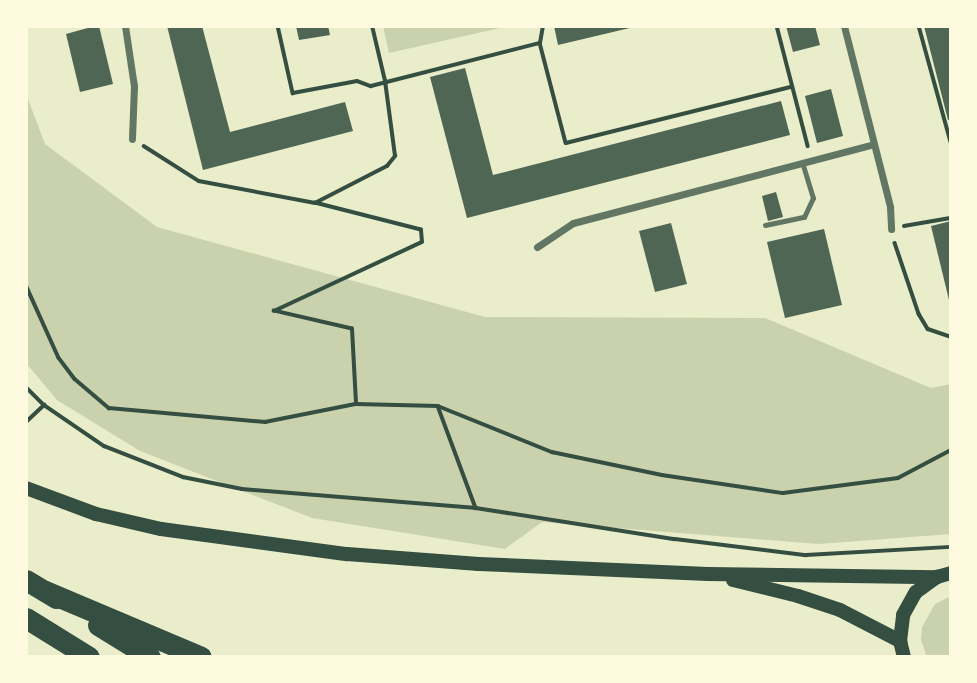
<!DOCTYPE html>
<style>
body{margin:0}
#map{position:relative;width:977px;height:683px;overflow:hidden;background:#e9edc9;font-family:Arial,sans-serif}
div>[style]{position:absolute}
.green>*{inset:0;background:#cad2ad}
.building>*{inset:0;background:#4f6655}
.path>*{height:3.5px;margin:-1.75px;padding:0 1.75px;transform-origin:1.75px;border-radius:1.75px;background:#344e41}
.service>*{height:5px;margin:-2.5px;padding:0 2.5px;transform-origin:2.5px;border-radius:2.5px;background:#617663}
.minor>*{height:7px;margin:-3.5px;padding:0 3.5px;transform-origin:3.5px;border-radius:3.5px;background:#617663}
.secondary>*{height:14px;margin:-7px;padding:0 7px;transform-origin:7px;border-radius:7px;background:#344e41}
.motorway>*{height:21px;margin:-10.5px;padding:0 10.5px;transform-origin:10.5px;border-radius:10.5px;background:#344e41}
span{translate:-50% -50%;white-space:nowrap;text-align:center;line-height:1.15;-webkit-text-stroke:5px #fefae0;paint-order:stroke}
.frame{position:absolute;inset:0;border:28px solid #fefae0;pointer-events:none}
</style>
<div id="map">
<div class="green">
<div style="clip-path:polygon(383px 26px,509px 26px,389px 53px)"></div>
<div style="clip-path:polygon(26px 94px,45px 144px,157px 227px,485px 317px,765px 318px,931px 388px,951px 384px,951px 534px,819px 544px,542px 522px,505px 549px,312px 518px,140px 451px,57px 400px,26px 363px)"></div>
<div style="clip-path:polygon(951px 596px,951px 657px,927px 657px,921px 640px,922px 627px,935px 604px)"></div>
</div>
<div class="building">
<div style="clip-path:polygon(95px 26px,99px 26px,113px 84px,80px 92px,66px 34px)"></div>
<div style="clip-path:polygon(167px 26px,202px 26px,230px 132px,345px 102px,353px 131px,203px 170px)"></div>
<div style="clip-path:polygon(296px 26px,328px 26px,330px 35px,299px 40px)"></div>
<div style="clip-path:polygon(554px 26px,634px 26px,634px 27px,558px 45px)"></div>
<div style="clip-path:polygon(786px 26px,815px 26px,820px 45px,793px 52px)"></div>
<div style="clip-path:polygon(924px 26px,951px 26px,951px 120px,948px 120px)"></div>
<div style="clip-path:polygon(465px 68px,493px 175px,781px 101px,790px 135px,467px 218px,430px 77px)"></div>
<div style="clip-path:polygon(831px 89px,843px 136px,817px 143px,805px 96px)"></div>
<div style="clip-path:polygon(776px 192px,783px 217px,768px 221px,762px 196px)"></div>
<div style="clip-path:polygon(951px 221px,951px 304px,950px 304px,931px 226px)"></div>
<div style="clip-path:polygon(671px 223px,687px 284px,655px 292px,639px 231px)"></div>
<div style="clip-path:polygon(824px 229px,842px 305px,785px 318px,767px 242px)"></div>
</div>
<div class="path">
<div style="left:278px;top:26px;width:69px;rotate:77.4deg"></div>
<div style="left:293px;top:93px;width:65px;rotate:-10.6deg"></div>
<div style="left:357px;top:81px;width:15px;rotate:20deg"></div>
<div style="left:371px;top:86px;width:174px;rotate:-14.3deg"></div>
<div style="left:540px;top:43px;width:103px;rotate:75.4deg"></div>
<div style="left:566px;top:143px;width:232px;rotate:-14deg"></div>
<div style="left:777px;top:26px;width:124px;rotate:75.5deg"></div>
<div style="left:919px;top:26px;width:120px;rotate:74.6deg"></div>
<div style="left:540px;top:43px;width:17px;rotate:-80deg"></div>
<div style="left:144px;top:146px;width:65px;rotate:32.5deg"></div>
<div style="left:199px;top:181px;width:118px;rotate:10.7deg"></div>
<div style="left:904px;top:226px;width:48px;rotate:-9.7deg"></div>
<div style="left:895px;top:243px;width:75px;rotate:71.3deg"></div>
<div style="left:919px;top:314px;width:17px;rotate:59deg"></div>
<div style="left:928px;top:329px;width:24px;rotate:19deg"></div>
<div style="left:26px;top:285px;width:80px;rotate:65.7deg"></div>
<div style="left:59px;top:358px;width:26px;rotate:53deg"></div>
<div style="left:75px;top:379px;width:45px;rotate:40.5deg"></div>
<div style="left:109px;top:408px;width:157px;rotate:5.1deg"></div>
<div style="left:265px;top:422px;width:93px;rotate:-11.2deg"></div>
<div style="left:356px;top:404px;width:82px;rotate:1.4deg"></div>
<div style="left:438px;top:406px;width:123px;rotate:22deg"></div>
<div style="left:552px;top:452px;width:112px;rotate:11.8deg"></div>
<div style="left:662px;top:475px;width:122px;rotate:8.5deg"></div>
<div style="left:783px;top:493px;width:116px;rotate:-7.4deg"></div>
<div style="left:898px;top:478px;width:60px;rotate:-27.8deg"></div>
<div style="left:26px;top:387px;width:25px;rotate:45deg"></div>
<div style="left:356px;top:403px;width:74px;rotate:-93.1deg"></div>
<div style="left:352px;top:329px;width:80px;rotate:-167deg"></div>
<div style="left:274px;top:311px;width:163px;rotate:-25deg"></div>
<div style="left:422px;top:242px;width:12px;rotate:-95deg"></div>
<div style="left:421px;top:230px;width:109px;rotate:-165.7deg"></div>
<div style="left:315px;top:203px;width:81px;rotate:-27.2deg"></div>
<div style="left:387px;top:166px;width:13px;rotate:-51deg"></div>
<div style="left:395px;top:156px;width:76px;rotate:-97.6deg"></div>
<div style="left:385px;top:81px;width:57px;rotate:-103.3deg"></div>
<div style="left:438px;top:406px;width:109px;rotate:69.6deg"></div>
<div style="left:26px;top:422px;width:25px;rotate:-43deg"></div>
<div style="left:44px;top:405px;width:73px;rotate:34.3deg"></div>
<div style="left:104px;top:446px;width:85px;rotate:21.4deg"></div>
<div style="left:183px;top:477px;width:60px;rotate:11.5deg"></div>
<div style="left:242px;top:489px;width:235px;rotate:4.6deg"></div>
<div style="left:476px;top:508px;width:201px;rotate:8.9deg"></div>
<div style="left:675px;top:539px;width:132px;rotate:7deg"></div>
<div style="left:806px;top:555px;width:145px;rotate:-3.2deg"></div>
</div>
<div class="service">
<div style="left:765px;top:225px;width:40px;rotate:-12deg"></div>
<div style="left:804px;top:217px;width:21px;rotate:-65deg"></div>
<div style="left:813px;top:198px;width:37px;rotate:-107deg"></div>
</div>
<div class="minor">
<div style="left:125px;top:26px;width:61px;rotate:81.5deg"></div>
<div style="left:134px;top:86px;width:53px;rotate:92.2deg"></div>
<div style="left:844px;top:26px;width:187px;rotate:75.7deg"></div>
<div style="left:890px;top:207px;width:22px;rotate:87deg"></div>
<div style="left:537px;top:247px;width:43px;rotate:-33.7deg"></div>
<div style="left:573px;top:223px;width:311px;rotate:-14.7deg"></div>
</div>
<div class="secondary">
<div style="left:26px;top:488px;width:75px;rotate:20.4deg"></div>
<div style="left:96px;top:514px;width:67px;rotate:13deg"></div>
<div style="left:161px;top:529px;width:188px;rotate:7.7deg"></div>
<div style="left:347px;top:554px;width:132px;rotate:4.3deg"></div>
<div style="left:479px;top:564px;width:229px;rotate:2.5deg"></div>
<div style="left:708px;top:574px;width:229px;rotate:0.8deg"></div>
<div style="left:733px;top:580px;width:67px;rotate:13.8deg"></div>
<div style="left:798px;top:596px;width:44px;rotate:18.4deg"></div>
<div style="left:840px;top:610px;width:68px;rotate:27.3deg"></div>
<div style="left:904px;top:657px;width:16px;rotate:-104deg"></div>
<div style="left:900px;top:641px;width:26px;rotate:-83deg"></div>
<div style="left:903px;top:615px;width:26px;rotate:-61deg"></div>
<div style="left:916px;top:592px;width:26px;rotate:-36deg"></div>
<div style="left:937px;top:577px;width:15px;rotate:-16deg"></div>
</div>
<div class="motorway">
<div style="left:26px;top:580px;width:35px;rotate:31deg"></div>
<div style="left:45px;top:591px;width:169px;rotate:22.9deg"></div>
<div style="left:26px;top:618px;width:74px;rotate:31.8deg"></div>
<div style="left:98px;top:625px;width:61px;rotate:31.6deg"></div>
</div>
<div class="frame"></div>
</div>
